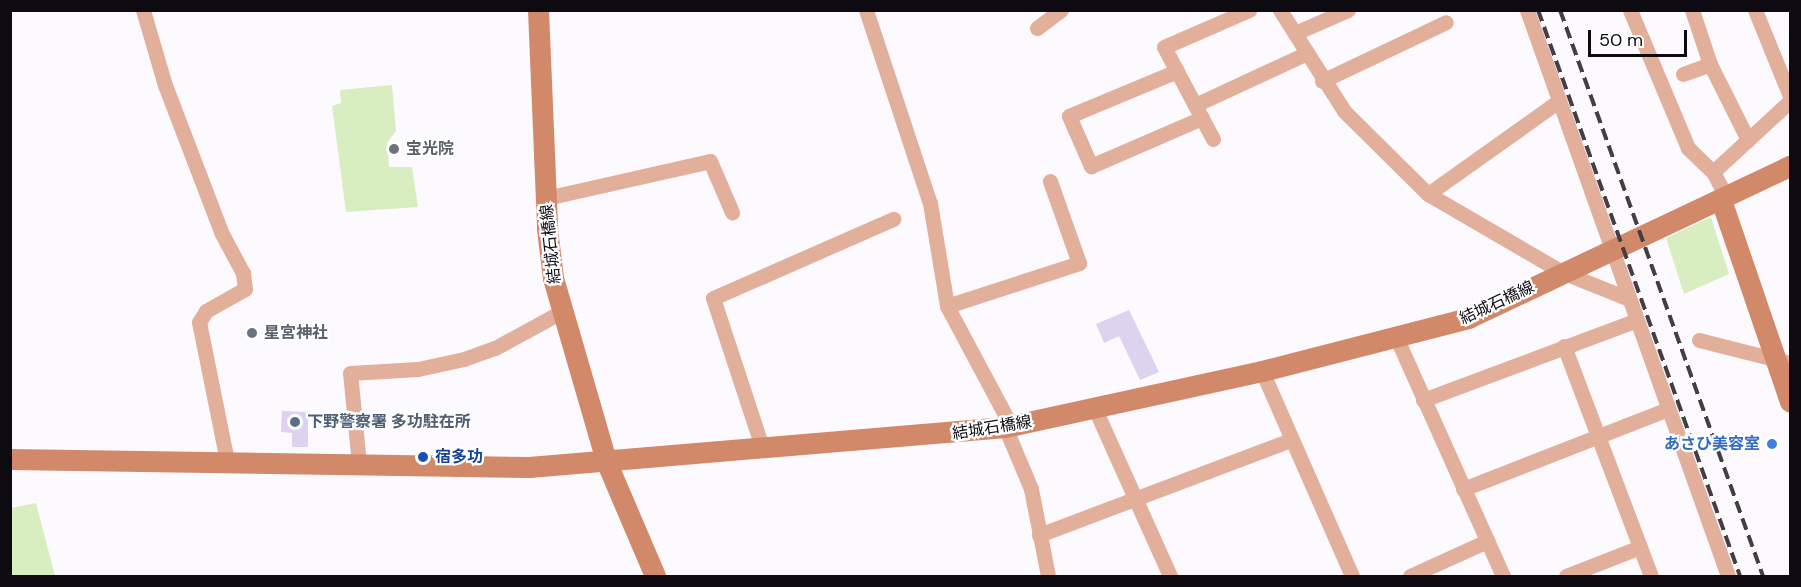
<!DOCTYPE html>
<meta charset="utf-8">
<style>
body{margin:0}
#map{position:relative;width:1801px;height:587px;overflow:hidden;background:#fcf9ff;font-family:"DM Sans","Noto Sans JP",sans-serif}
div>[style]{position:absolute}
.green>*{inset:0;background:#d9eec0}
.building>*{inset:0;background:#ded3ee}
.street>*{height:15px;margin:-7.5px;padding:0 7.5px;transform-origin:7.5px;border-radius:7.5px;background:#e2af9a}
.secondary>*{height:21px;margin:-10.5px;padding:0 10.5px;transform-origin:10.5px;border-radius:10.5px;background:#d2896a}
.rail>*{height:4px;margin-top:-2px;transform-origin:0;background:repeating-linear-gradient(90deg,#413e46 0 12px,transparent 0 18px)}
.dots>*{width:16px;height:16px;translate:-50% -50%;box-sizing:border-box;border:3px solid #fff;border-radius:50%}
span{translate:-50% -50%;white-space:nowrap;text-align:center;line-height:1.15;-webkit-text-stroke:4.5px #fff;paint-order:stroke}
.worship-label{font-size:16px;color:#5b616d;font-weight:700}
.left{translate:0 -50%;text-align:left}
.street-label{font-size:16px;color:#0d0a12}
.service-label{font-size:16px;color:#4e5e75;font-weight:700}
.shop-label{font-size:16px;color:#366cbe;font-weight:700}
.right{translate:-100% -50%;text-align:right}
.transit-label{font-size:16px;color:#164399;font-weight:700}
.frame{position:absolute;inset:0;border:12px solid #0d0a12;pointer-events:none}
.scale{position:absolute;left:1588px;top:30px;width:99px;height:27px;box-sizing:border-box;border:3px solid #0d0a12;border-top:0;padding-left:8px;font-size:18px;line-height:21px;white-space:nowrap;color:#0d0a12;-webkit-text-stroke:4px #fff;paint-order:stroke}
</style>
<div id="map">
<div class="green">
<div style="clip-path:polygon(392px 85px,396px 131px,387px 143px,389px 167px,412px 167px,418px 207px,346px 212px,332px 106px,341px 103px,340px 90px)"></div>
<div style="clip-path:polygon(1711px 217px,1729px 274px,1684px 294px,1666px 238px)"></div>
<div style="clip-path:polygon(36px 503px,55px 576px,11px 576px,11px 508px)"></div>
</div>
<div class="building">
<div style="clip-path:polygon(1129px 310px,1159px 372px,1140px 380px,1119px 336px,1104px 343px,1096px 324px)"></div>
<div style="clip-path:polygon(282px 411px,308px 412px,308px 447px,292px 447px,292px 433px,281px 432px)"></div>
</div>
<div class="street">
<div style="left:143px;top:10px;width:78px;rotate:73.7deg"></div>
<div style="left:165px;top:85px;width:157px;rotate:69.1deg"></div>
<div style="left:221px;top:232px;width:47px;rotate:61.8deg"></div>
<div style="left:243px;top:273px;width:16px;rotate:83deg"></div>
<div style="left:245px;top:289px;width:45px;rotate:150.6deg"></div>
<div style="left:206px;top:311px;width:13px;rotate:122deg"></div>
<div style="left:199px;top:322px;width:142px;rotate:78.6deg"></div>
<div style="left:866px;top:10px;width:203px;rotate:71.7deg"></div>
<div style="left:930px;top:203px;width:104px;rotate:80.6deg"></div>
<div style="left:947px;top:306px;width:136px;rotate:61.9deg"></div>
<div style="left:1280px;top:10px;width:120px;rotate:57.6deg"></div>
<div style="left:1344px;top:111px;width:118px;rotate:44.7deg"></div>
<div style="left:1428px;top:194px;width:155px;rotate:30.2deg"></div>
<div style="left:1562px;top:272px;width:72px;rotate:21.9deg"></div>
<div style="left:1527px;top:10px;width:601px;rotate:70.45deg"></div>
<div style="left:1630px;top:10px;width:150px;rotate:67.2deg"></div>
<div style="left:1688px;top:148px;width:35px;rotate:44deg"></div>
<div style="left:1692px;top:10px;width:57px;rotate:71.6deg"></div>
<div style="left:1710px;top:64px;width:85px;rotate:63.4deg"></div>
<div style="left:1755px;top:10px;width:93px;rotate:67.9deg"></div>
<div style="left:1037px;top:28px;width:30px;rotate:-37deg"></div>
<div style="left:1295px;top:33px;width:58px;rotate:-23.5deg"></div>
<div style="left:1177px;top:71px;width:117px;rotate:157.4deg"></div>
<div style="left:1069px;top:116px;width:55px;rotate:66.3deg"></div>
<div style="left:1091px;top:166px;width:121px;rotate:-23.4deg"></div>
<div style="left:1683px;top:74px;width:29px;rotate:-20deg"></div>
<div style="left:1322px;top:81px;width:137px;rotate:-25.4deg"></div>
<div style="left:1195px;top:105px;width:123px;rotate:-24.9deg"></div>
<div style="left:1213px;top:139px;width:104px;rotate:-118deg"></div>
<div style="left:1164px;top:47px;width:93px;rotate:-23.5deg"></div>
<div style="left:1428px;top:194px;width:161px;rotate:-35.4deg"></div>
<div style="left:1726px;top:197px;width:28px;rotate:-117deg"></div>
<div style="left:1713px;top:172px;width:105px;rotate:-42.7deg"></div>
<div style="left:546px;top:198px;width:168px;rotate:-12.7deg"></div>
<div style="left:710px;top:161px;width:56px;rotate:66.7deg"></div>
<div style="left:947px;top:306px;width:139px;rotate:-18deg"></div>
<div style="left:1079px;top:263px;width:87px;rotate:-109.5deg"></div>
<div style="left:1397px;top:339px;width:260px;rotate:65.9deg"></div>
<div style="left:1699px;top:340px;width:94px;rotate:14.2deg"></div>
<div style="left:1564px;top:346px;width:246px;rotate:69.3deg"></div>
<div style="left:1262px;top:371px;width:224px;rotate:66.3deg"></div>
<div style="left:1423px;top:400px;width:228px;rotate:-20.5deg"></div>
<div style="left:1095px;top:409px;width:183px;rotate:65.8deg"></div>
<div style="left:1005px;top:427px;width:67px;rotate:67.2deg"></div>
<div style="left:1031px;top:489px;width:89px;rotate:78.9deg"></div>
<div style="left:763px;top:450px;width:160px;rotate:-108.2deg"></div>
<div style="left:713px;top:298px;width:197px;rotate:-23.7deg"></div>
<div style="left:359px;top:464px;width:91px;rotate:-95.6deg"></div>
<div style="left:350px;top:373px;width:68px;rotate:-3.4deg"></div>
<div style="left:418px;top:369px;width:47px;rotate:-12.3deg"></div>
<div style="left:464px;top:359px;width:33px;rotate:-20deg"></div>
<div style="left:495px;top:348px;width:75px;rotate:-28.6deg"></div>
<div style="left:1463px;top:489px;width:220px;rotate:-21.3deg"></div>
<div style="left:1039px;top:535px;width:269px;rotate:-20.7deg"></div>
<div style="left:1410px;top:576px;width:85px;rotate:-24.4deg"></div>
<div style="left:1566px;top:576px;width:79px;rotate:-21.4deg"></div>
</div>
<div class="secondary">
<div style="left:538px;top:10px;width:219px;rotate:87.6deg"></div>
<div style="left:547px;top:229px;width:49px;rotate:83deg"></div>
<div style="left:553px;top:278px;width:191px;rotate:73.8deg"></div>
<div style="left:606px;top:461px;width:125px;rotate:66.9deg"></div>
<div style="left:1721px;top:200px;width:213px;rotate:71.1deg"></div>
<div style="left:10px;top:459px;width:519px;rotate:0.88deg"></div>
<div style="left:529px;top:467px;width:478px;rotate:-4.8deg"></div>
<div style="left:1005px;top:427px;width:263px;rotate:-12.3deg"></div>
<div style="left:1262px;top:371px;width:213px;rotate:-14.4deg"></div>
<div style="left:1468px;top:318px;width:356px;rotate:-25.3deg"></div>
</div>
<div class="rail">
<div style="left:1538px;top:10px;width:601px;rotate:70.36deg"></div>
<div style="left:1560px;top:10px;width:601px;rotate:70.27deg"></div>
</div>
<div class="dots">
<div style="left:394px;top:149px;background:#6b7280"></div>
<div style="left:252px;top:333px;background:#6b7280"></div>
<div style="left:295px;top:422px;background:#5c6f8a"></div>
<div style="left:1772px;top:444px;background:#3f7fe0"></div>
<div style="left:423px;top:457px;background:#1a4fb4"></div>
</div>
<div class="worship-label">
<span class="left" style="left:406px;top:149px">宝光院</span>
<span class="left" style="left:264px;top:333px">星宮神社</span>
</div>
<div class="street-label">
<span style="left:551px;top:244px;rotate:-96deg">結城石橋線</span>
<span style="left:1497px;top:303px;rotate:-25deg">結城石橋線</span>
<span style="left:992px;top:428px;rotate:-9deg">結城石橋線</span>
</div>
<div class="service-label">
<span class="left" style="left:307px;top:422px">下野警察署 多功駐在所</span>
</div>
<div class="shop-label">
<span class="right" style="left:1760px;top:444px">あさひ美容室</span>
</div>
<div class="transit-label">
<span class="left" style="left:435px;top:457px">宿多功</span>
</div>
<div class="frame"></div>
<div class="scale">50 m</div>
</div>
